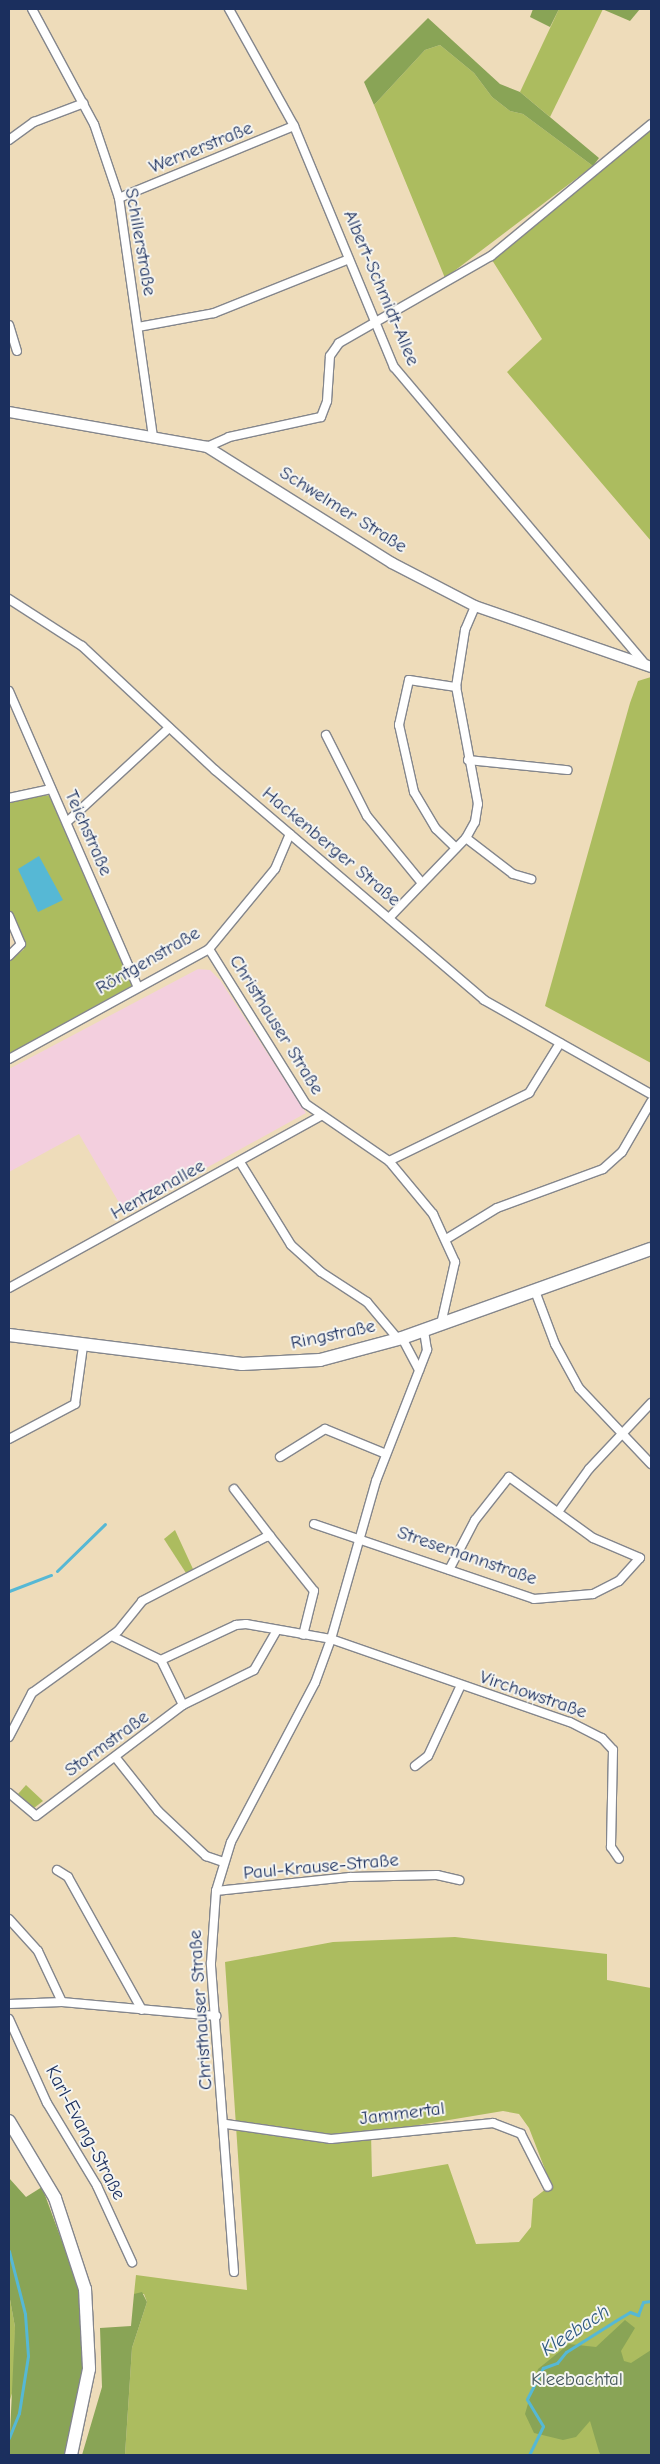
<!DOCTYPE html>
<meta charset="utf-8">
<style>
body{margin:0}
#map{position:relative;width:660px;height:2464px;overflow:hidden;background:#eedcba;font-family:"Comic Neue",sans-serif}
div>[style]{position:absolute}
.built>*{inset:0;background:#f3cfde}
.green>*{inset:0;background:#acbc5f}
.forest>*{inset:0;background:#89a456}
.water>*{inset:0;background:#56b8d5}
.stream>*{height:3px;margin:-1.5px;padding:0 1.5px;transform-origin:1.5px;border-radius:1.5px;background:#56b8d5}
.roads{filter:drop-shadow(1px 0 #84868c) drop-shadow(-1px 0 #84868c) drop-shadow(0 1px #84868c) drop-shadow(0 -1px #84868c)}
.minor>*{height:8px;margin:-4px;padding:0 4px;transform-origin:4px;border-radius:4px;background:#fff}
.tertiary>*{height:10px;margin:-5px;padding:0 5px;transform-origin:5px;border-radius:5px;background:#fff}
.primary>*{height:12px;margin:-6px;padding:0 6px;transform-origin:6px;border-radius:6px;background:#fff}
span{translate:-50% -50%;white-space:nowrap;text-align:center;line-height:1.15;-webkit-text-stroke:4px #f6f6f2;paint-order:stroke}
.street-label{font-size:19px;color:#1b2f5e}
.park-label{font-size:19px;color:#46595e}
.water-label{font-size:20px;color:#2d5882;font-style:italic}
.frame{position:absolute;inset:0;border:10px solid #1b2f5e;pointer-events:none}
</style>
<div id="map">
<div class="built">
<div style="clip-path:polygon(198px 969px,210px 970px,220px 980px,306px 1113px,125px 1213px,79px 1134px,9px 1172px,9px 1069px)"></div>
</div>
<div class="green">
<div style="clip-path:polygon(559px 9px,603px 9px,550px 117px,520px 92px)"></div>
<div style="clip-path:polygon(440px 45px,474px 73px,492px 97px,510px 111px,523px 114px,593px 166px,445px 278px,374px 105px,425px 50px)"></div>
<div style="clip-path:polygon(651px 127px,651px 541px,507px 372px,542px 339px,492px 260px)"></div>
<div style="clip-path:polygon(651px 677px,651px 1063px,545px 1006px,630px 703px,638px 681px)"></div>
<div style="clip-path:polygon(50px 795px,133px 985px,9px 1054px,9px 962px,24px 949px,9px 908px,9px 800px)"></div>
<div style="clip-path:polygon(175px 1530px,193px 1569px,186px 1573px,164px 1539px)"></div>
<div style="clip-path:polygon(26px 1785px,43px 1801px,34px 1808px,18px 1794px)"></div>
<div style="clip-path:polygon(evenodd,455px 1937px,607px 1954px,607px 1980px,651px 1988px,651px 2364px,597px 2433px,600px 2455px,125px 2455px,132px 2348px,147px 2302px,144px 2294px,134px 2294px,136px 2275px,247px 2290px,225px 1962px,333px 1942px,455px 1937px,503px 2111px,519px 2114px,529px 2128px,551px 2185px,533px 2199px,531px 2227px,519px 2242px,476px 2244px,448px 2164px,372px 2177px,371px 2133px,503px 2111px)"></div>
<div style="clip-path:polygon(9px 2294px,15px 2327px,14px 2387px,9px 2403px)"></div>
</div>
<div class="forest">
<div style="clip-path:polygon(533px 9px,559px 9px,550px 27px,530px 17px)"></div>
<div style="clip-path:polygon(602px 9px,640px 9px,630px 21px)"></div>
<div style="clip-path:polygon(428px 18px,500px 84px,520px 92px,599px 158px,593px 166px,523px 114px,510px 111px,492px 97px,474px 73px,440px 45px,425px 50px,374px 105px,364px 82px)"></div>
<div style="clip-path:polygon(9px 2178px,26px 2197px,42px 2187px,80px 2290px,83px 2368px,65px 2455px,9px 2455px,15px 2327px,9px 2294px)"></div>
<div style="clip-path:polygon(142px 2292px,147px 2302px,132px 2348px,125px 2455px,82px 2455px,102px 2387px,100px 2328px,131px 2326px,134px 2294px)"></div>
<div style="clip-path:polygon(625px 2320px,635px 2328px,621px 2351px,624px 2361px,631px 2363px,651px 2350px,651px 2455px,600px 2455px,590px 2421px,576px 2437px,563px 2440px,534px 2433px,525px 2414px,538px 2369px,569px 2344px,596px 2347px)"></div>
</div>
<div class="water">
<div style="clip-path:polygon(39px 856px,63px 900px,38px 912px,18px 869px)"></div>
</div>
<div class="stream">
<div style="left:57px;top:1571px;width:67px;rotate:-44.4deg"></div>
<div style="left:9px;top:1591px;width:45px;rotate:-20.9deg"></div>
<div style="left:9px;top:2251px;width:65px;rotate:75.7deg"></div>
<div style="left:25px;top:2314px;width:42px;rotate:85.9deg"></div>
<div style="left:28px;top:2356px;width:58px;rotate:99deg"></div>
<div style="left:19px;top:2413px;width:27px;rotate:112deg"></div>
<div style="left:529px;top:2455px;width:32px;rotate:-64deg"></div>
<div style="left:543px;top:2426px;width:31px;rotate:-121deg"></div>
<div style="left:527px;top:2399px;width:35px;rotate:-63deg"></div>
<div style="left:543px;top:2368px;width:15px;rotate:-20deg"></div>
<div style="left:557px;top:2363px;width:14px;rotate:-51deg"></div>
<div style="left:566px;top:2352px;width:58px;rotate:-32.3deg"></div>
<div style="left:615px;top:2321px;width:17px;rotate:-31deg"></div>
<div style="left:630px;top:2312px;width:9px;rotate:21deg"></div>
<div style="left:638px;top:2315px;width:14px;rotate:-69deg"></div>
<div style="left:643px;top:2302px;width:8px;rotate:-7deg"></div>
</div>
<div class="roads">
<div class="minor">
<div style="left:32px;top:9px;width:131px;rotate:61.7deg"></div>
<div style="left:94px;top:124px;width:78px;rotate:71.3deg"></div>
<div style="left:119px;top:198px;width:242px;rotate:81.9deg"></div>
<div style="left:229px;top:9px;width:134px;rotate:60.9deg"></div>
<div style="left:294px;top:126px;width:261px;rotate:67.5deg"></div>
<div style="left:394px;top:367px;width:389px;rotate:49.8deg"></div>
<div style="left:9px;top:140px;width:31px;rotate:-36deg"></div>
<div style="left:34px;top:122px;width:53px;rotate:-20.8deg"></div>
<div style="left:119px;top:198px;width:189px;rotate:-22.4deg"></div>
<div style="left:9px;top:325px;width:27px;rotate:73deg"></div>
<div style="left:138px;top:327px;width:77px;rotate:-10.4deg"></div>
<div style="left:214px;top:313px;width:145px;rotate:-21.8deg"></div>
<div style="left:207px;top:447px;width:24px;rotate:-24deg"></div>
<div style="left:229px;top:437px;width:94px;rotate:-12.3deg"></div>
<div style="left:321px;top:417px;width:17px;rotate:-69deg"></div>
<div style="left:327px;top:401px;width:45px;rotate:-86.2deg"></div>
<div style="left:330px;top:356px;width:16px;rotate:-55deg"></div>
<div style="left:339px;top:343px;width:175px;rotate:-29.8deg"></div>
<div style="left:491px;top:256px;width:207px;rotate:-39.5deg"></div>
<div style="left:9px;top:599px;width:87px;rotate:32.8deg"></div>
<div style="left:82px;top:646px;width:182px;rotate:43deg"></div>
<div style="left:215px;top:770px;width:354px;rotate:40.5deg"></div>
<div style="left:484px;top:1000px;width:192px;rotate:29.4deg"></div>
<div style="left:9px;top:691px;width:323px;rotate:66.5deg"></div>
<div style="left:326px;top:735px;width:91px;rotate:63.2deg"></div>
<div style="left:367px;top:816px;width:85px;rotate:50.7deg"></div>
<div style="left:468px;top:760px;width:100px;rotate:5.8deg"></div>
<div style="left:9px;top:798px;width:43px;rotate:-12.1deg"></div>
<div style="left:67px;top:822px;width:139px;rotate:-42.7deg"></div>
<div style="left:466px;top:838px;width:59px;rotate:37.5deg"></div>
<div style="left:513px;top:874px;width:19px;rotate:16deg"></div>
<div style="left:456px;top:848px;width:28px;rotate:-136deg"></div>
<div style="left:436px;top:829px;width:43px;rotate:-120.7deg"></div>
<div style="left:414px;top:792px;width:69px;rotate:-102.6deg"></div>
<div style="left:399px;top:725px;width:46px;rotate:-77.5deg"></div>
<div style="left:409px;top:680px;width:48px;rotate:8.5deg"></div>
<div style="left:9px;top:916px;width:30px;rotate:67deg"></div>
<div style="left:21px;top:944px;width:17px;rotate:135deg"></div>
<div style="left:389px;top:918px;width:111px;rotate:-46.1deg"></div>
<div style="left:466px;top:838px;width:18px;rotate:-61deg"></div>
<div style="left:475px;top:822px;width:18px;rotate:-81deg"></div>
<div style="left:478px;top:804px;width:119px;rotate:-100.6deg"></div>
<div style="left:456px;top:687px;width:58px;rotate:-81deg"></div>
<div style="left:465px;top:630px;width:26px;rotate:-67deg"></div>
<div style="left:209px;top:949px;width:183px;rotate:58deg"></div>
<div style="left:306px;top:1104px;width:101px;rotate:34.5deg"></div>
<div style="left:389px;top:1161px;width:69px;rotate:50.3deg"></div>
<div style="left:433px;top:1214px;width:53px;rotate:65.4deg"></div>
<div style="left:455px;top:1262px;width:64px;rotate:102.7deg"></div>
<div style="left:9px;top:1059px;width:228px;rotate:-28.8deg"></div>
<div style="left:209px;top:949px;width:104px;rotate:-50.5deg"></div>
<div style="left:275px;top:869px;width:38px;rotate:-67deg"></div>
<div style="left:389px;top:1161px;width:156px;rotate:-25.9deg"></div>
<div style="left:529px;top:1093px;width:59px;rotate:-58.2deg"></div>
<div style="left:240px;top:1162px;width:97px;rotate:58.4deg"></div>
<div style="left:291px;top:1245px;width:40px;rotate:42deg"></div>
<div style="left:321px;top:1272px;width:55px;rotate:33.1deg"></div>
<div style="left:367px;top:1302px;width:48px;rotate:50deg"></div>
<div style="left:448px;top:1238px;width:57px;rotate:-31.5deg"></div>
<div style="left:497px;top:1208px;width:113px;rotate:-20.2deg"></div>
<div style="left:603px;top:1169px;width:25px;rotate:-42deg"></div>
<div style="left:622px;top:1152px;width:58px;rotate:-59.9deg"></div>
<div style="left:9px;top:1288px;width:355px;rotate:-28.9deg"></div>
<div style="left:535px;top:1291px;width:57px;rotate:69.3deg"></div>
<div style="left:555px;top:1344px;width:50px;rotate:61.4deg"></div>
<div style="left:579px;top:1388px;width:105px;rotate:46.5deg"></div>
<div style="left:402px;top:1338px;width:36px;rotate:62deg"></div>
<div style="left:9px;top:1439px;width:75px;rotate:-27.9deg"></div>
<div style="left:75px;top:1404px;width:59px;rotate:-82.1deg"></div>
<div style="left:280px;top:1457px;width:53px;rotate:-31.9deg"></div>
<div style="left:325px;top:1429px;width:66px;rotate:22.3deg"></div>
<div style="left:234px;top:1489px;width:59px;rotate:52.5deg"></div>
<div style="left:558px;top:1512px;width:53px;rotate:-54.2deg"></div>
<div style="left:589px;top:1469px;width:91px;rotate:-46.8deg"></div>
<div style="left:314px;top:1524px;width:232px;rotate:18.8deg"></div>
<div style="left:534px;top:1599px;width:59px;rotate:-4.8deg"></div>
<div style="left:593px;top:1594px;width:29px;rotate:-27deg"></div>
<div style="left:619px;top:1581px;width:31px;rotate:-48deg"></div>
<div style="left:640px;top:1558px;width:51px;rotate:-156.9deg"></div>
<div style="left:593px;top:1538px;width:104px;rotate:-144deg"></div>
<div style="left:509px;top:1477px;width:55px;rotate:128.3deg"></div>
<div style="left:475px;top:1520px;width:56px;rotate:117.5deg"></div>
<div style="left:161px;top:1660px;width:83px;rotate:-25deg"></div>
<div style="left:236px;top:1625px;width:10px;rotate:-6deg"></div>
<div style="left:246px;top:1624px;width:86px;rotate:10deg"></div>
<div style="left:331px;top:1639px;width:253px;rotate:19.2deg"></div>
<div style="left:570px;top:1722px;width:36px;rotate:27deg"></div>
<div style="left:602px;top:1738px;width:16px;rotate:47deg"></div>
<div style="left:613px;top:1750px;width:97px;rotate:91.2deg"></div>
<div style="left:611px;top:1847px;width:14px;rotate:56deg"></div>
<div style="left:183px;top:1705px;width:79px;rotate:-26.2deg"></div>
<div style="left:254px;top:1670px;width:46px;rotate:-60.1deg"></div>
<div style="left:9px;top:1737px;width:50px;rotate:-62.4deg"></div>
<div style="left:32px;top:1693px;width:106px;rotate:-35.8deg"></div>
<div style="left:118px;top:1631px;width:38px;rotate:-51deg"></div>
<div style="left:142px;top:1601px;width:140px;rotate:-27.3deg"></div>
<div style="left:266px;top:1537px;width:4px;rotate:-14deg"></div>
<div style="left:270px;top:1536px;width:70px;rotate:51.3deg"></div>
<div style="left:314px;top:1591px;width:45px;rotate:104deg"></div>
<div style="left:116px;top:1758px;width:68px;rotate:51.6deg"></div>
<div style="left:158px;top:1811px;width:66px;rotate:43.2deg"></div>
<div style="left:206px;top:1856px;width:18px;rotate:19deg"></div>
<div style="left:415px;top:1766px;width:16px;rotate:-38deg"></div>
<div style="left:428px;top:1756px;width:76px;rotate:-65.1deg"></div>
<div style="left:9px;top:1793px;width:35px;rotate:40deg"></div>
<div style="left:36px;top:1816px;width:184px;rotate:-37.1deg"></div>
<div style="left:183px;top:1705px;width:50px;rotate:-116.1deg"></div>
<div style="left:161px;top:1660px;width:55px;rotate:-153.9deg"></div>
<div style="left:57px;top:1870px;width:13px;rotate:32deg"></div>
<div style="left:68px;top:1877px;width:152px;rotate:60.9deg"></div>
<div style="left:216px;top:1891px;width:135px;rotate:-6deg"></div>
<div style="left:350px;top:1877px;width:87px;rotate:-1.3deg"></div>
<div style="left:437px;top:1875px;width:23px;rotate:13deg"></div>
<div style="left:9px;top:1919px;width:43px;rotate:47.8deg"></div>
<div style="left:38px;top:1951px;width:56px;rotate:64.8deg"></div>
<div style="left:9px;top:2004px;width:53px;rotate:-2.2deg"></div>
<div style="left:62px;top:2002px;width:155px;rotate:5.2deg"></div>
<div style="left:9px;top:2019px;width:92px;rotate:65.7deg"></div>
<div style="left:47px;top:2103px;width:97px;rotate:58.9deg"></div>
<div style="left:97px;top:2186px;width:84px;rotate:65.3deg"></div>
<div style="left:226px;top:2124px;width:106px;rotate:8.1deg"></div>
<div style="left:331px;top:2139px;width:163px;rotate:-5.6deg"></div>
<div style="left:493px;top:2123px;width:30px;rotate:21deg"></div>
<div style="left:521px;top:2134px;width:59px;rotate:63deg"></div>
<div style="left:234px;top:2272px;width:310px;rotate:-94.3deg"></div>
<div style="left:211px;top:1963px;width:72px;rotate:-86deg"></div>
<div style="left:216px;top:1891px;width:51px;rotate:-73deg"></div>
<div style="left:231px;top:1842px;width:180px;rotate:-62.2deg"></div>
<div style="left:315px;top:1683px;width:47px;rotate:-70deg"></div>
<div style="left:331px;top:1639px;width:164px;rotate:-74.1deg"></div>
<div style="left:376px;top:1481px;width:141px;rotate:-68.7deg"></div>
<div style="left:427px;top:1350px;width:20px;rotate:-99deg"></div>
</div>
<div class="tertiary">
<div style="left:9px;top:412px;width:201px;rotate:10deg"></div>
<div style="left:207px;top:447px;width:218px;rotate:32.1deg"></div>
<div style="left:392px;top:563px;width:93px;rotate:27.4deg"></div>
<div style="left:475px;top:606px;width:186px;rotate:19.1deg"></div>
</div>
<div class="primary">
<div style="left:9px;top:1335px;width:235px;rotate:7.1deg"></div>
<div style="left:242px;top:1364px;width:78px;rotate:-2.9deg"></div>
<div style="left:320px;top:1360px;width:85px;rotate:-15deg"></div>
<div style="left:402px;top:1338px;width:264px;rotate:-19.7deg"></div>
<div style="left:9px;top:2121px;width:90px;rotate:59.1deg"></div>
<div style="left:55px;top:2198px;width:96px;rotate:71.8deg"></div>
<div style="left:85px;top:2289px;width:80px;rotate:87.1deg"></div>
<div style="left:89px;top:2369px;width:88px;rotate:101.8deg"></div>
</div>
</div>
<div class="street-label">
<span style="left:201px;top:148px;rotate:-22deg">Wernerstraße</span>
<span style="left:140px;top:242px;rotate:80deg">Schillerstraße</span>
<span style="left:381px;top:288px;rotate:67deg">Albert-Schmidt-Allee</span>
<span style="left:343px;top:510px;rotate:32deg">Schwelmer Straße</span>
<span style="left:88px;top:833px;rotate:66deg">Teichstraße</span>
<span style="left:331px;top:847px;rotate:40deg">Hackenberger Straße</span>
<span style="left:148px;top:961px;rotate:-30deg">Röntgenstraße</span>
<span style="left:276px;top:1025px;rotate:58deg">Christhauser Straße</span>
<span style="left:158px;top:1190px;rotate:-29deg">Hentzenallee</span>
<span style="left:333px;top:1335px;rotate:-12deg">Ringstraße</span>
<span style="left:467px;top:1556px;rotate:19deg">Stresemannstraße</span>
<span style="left:533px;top:1695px;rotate:19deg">Virchowstraße</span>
<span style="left:107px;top:1744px;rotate:-36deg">Stormstraße</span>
<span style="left:321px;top:1867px;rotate:-5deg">Paul-Krause-Straße</span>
<span style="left:201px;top:2010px;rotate:-94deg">Christhauser Straße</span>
<span style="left:402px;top:2114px;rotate:-7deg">Jammertal</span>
<span style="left:85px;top:2133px;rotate:62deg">Karl-Evang-Straße</span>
</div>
<div class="park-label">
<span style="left:577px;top:2380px">Kleebachtal</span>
</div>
<div class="water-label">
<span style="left:575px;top:2330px;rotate:-33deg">Kleebach</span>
</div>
<div class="frame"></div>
</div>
